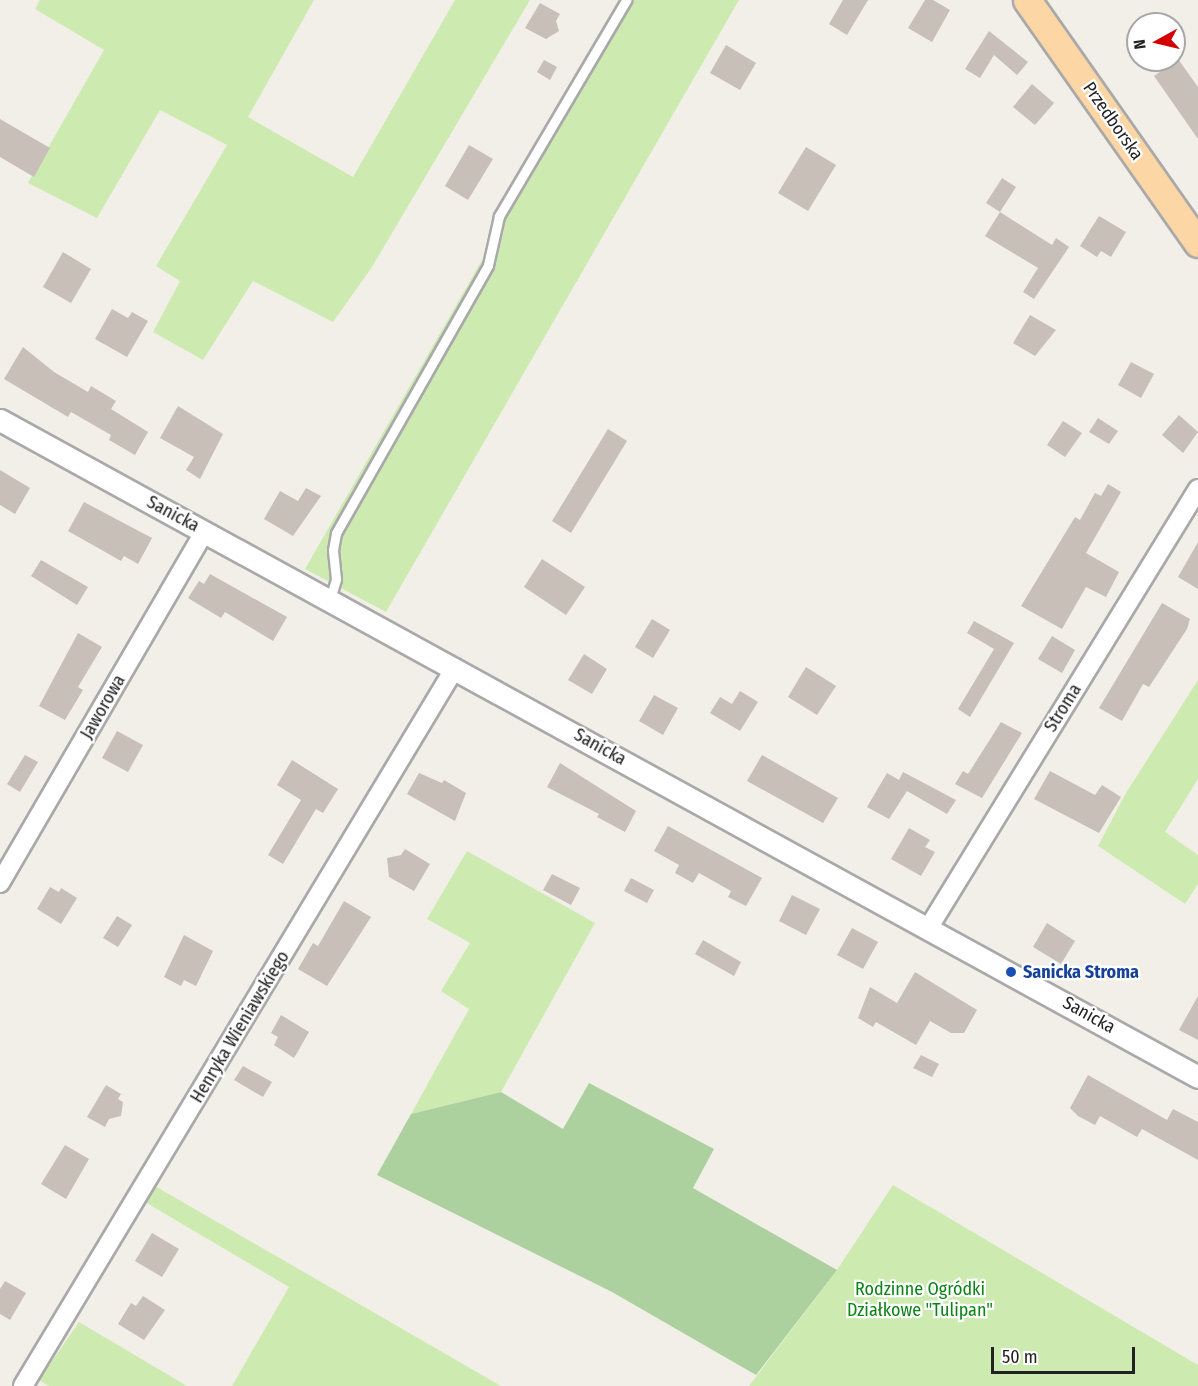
<!DOCTYPE html>
<meta charset="utf-8">
<style>
body{margin:0}
#map{position:relative;width:1198px;height:1386px;overflow:hidden;background:#f2efe9;font-family:"Fira Sans Condensed",sans-serif}
div>[style]{position:absolute}
.grass>*{inset:0;background:#cdebb0}
.forest>*{inset:0;background:#add19e}
.building>*{inset:0;background:#c7bfb8}
.roads{filter:drop-shadow(2px 0 #a9a9a9) drop-shadow(-2px 0 #a9a9a9) drop-shadow(0 2px #a9a9a9) drop-shadow(0 -2px #a9a9a9)}
.service>*{height:9px;margin:-4.5px;padding:0 4.5px;transform-origin:4.5px;border-radius:4.5px;background:#fff}
.minor>*{height:18px;margin:-9px;padding:0 9px;transform-origin:9px;border-radius:9px;background:#fff}
.tertiary>*{height:21px;margin:-10.5px;padding:0 10.5px;transform-origin:10.5px;border-radius:10.5px;background:#fff}
.primary>*{height:27px;margin:-13.5px;padding:0 13.5px;transform-origin:13.5px;border-radius:13.5px;background:#fcd6a4}
.dots>*{width:16px;height:16px;translate:-50% -50%;box-sizing:border-box;border:3px solid #fff;border-radius:50%}
span{translate:-50% -50%;white-space:nowrap;text-align:center;line-height:1.15;-webkit-text-stroke:4.5px #fff;paint-order:stroke}
.street-label{font-size:18px;color:#222}
.transit-label{font-size:18px;color:#164399;font-weight:700}
.left{translate:0 -50%;text-align:left}
.park-label{font-size:18px;color:#0c8416}
.north{position:absolute;left:1126px;top:12px;width:60px;height:60px;box-sizing:border-box;background:#fff;border:2px solid #a7a7a7;border-radius:50%;rotate:262deg;font-size:16px;font-weight:700;line-height:24px;text-align:center;color:#222}
.north::after{content:'';display:block;margin:auto;width:21px;height:27px;background:#d40000;clip-path:polygon(50% 0,100% 100%,50% 72%,0 100%)}
.scale{position:absolute;left:991px;top:1347px;width:144px;height:27px;box-sizing:border-box;border:3px solid #222;border-top:0;padding-left:8px;font-size:18px;line-height:21px;white-space:nowrap;color:#222;-webkit-text-stroke:4px #fff;paint-order:stroke}
</style>
<div id="map">
<div class="grass">
<div style="clip-path:polygon(40px 0,314px 0,248px 117px,353px 177px,455px 0,530px 0,372px 267px,333px 322px,253px 281px,203px 360px,153px 332px,180px 281px,156px 266px,227px 145px,160px 110px,97px 218px,28px 183px,104px 50px,35px 9px)"></div>
<div style="clip-path:polygon(631px 0,739px 0,386px 612px,305px 569px)"></div>
<div style="clip-path:polygon(1198px 680px,1198px 779px,1165px 832px,1198px 855px,1198px 884px,1185px 904px,1098px 846px,1126px 793px)"></div>
<div style="clip-path:polygon(467px 851px,595px 923px,501px 1092px,411px 1114px,469px 1009px,441px 991px,470px 943px,427px 919px)"></div>
<div style="clip-path:polygon(893px 1185px,1198px 1365px,1198px 1386px,749px 1386px,837px 1270px)"></div>
<div style="clip-path:polygon(155px 1186px,501px 1386px,232px 1386px,289px 1287px,145px 1202px)"></div>
<div style="clip-path:polygon(79px 1322px,187px 1386px,49px 1386px,39px 1380px)"></div>
</div>
<div class="forest">
<div style="clip-path:polygon(589px 1083px,714px 1149px,693px 1188px,837px 1270px,756px 1375px,612px 1292px,377px 1175px,411px 1114px,501px 1092px,563px 1129px)"></div>
</div>
<div class="building">
<div style="clip-path:polygon(843px 0,868px 0,847px 35px,829px 24px)"></div>
<div style="clip-path:polygon(925px 0,933px 0,950px 10px,932px 42px,908px 28px)"></div>
<div style="clip-path:polygon(540px 3px,560px 14px,556px 21px,559px 31px,546px 39px,525px 28px)"></div>
<div style="clip-path:polygon(989px 31px,1028px 62px,1017px 75px,994px 55px,980px 78px,965px 69px)"></div>
<div style="clip-path:polygon(726px 45px,756px 63px,740px 90px,710px 73px)"></div>
<div style="clip-path:polygon(1178px 59px,1198px 87px,1198px 139px,1154px 76px)"></div>
<div style="clip-path:polygon(544px 60px,557px 67px,550px 80px,537px 72px)"></div>
<div style="clip-path:polygon(1032px 84px,1054px 103px,1035px 125px,1013px 107px)"></div>
<div style="clip-path:polygon(0 119px,50px 148px,34px 177px,0 157px)"></div>
<div style="clip-path:polygon(469px 145px,493px 159px,468px 200px,445px 186px)"></div>
<div style="clip-path:polygon(806px 147px,836px 165px,808px 211px,778px 193px)"></div>
<div style="clip-path:polygon(1002px 178px,1016px 187px,1000px 212px,1052px 245px,1056px 238px,1069px 247px,1034px 299px,1023px 292px,1038px 268px,985px 236px,1000px 212px,986px 203px)"></div>
<div style="clip-path:polygon(1099px 216px,1126px 232px,1111px 257px,1101px 251px,1097px 257px,1080px 246px)"></div>
<div style="clip-path:polygon(63px 252px,91px 269px,71px 303px,43px 287px)"></div>
<div style="clip-path:polygon(112px 309px,128px 318px,132px 312px,148px 321px,127px 357px,95px 339px)"></div>
<div style="clip-path:polygon(1030px 315px,1056px 330px,1035px 356px,1013px 343px)"></div>
<div style="clip-path:polygon(23px 347px,54px 372px,88px 392px,91px 386px,116px 401px,111px 409px,148px 432px,135px 455px,109px 440px,111px 435px,71px 412px,68px 417px,4px 379px)"></div>
<div style="clip-path:polygon(1131px 362px,1154px 374px,1141px 398px,1118px 385px)"></div>
<div style="clip-path:polygon(178px 406px,223px 434px,200px 479px,186px 470px,194px 457px,160px 438px)"></div>
<div style="clip-path:polygon(1179px 415px,1198px 432px,1183px 453px,1162px 435px)"></div>
<div style="clip-path:polygon(1098px 418px,1118px 431px,1109px 444px,1089px 432px)"></div>
<div style="clip-path:polygon(1063px 421px,1082px 433px,1065px 457px,1047px 445px)"></div>
<div style="clip-path:polygon(608px 429px,627px 441px,571px 533px,552px 521px)"></div>
<div style="clip-path:polygon(0 470px,30px 488px,15px 514px,0 505px)"></div>
<div style="clip-path:polygon(1108px 484px,1121px 492px,1086px 553px,1119px 572px,1106px 597px,1086px 587px,1062px 629px,1021px 606px,1075px 517px,1080px 520px,1095px 493px,1101px 496px)"></div>
<div style="clip-path:polygon(306px 488px,321px 496px,293px 536px,264px 519px,280px 491px,298px 501px)"></div>
<div style="clip-path:polygon(84px 502px,152px 538px,138px 564px,124px 556px,121px 561px,68px 531px)"></div>
<div style="clip-path:polygon(1198px 542px,1198px 589px,1178px 577px)"></div>
<div style="clip-path:polygon(542px 559px,585px 587px,566px 615px,524px 587px)"></div>
<div style="clip-path:polygon(41px 560px,88px 587px,77px 605px,31px 576px)"></div>
<div style="clip-path:polygon(210px 574px,287px 617px,273px 641px,225px 612px,221px 618px,188px 598px,199px 581px,204px 584px)"></div>
<div style="clip-path:polygon(1162px 603px,1190px 619px,1187px 629px,1149px 687px,1143px 684px,1122px 721px,1099px 708px)"></div>
<div style="clip-path:polygon(652px 619px,670px 630px,653px 658px,635px 647px)"></div>
<div style="clip-path:polygon(974px 621px,1014px 643px,970px 717px,958px 709px,994px 649px,967px 633px)"></div>
<div style="clip-path:polygon(78px 633px,102px 647px,78px 687px,83px 690px,65px 720px,39px 706px)"></div>
<div style="clip-path:polygon(1052px 636px,1075px 650px,1062px 673px,1038px 659px)"></div>
<div style="clip-path:polygon(584px 654px,607px 669px,592px 694px,568px 680px)"></div>
<div style="clip-path:polygon(806px 667px,836px 686px,817px 715px,788px 697px)"></div>
<div style="clip-path:polygon(740px 691px,758px 702px,740px 731px,710px 713px,720px 697px,732px 704px)"></div>
<div style="clip-path:polygon(654px 695px,678px 708px,663px 735px,639px 721px)"></div>
<div style="clip-path:polygon(1001px 722px,1022px 733px,982px 798px,955px 784px,963px 771px,968px 774px)"></div>
<div style="clip-path:polygon(117px 731px,143px 745px,128px 772px,102px 758px)"></div>
<div style="clip-path:polygon(25px 755px,38px 762px,20px 792px,7px 784px)"></div>
<div style="clip-path:polygon(762px 755px,838px 798px,823px 823px,747px 781px)"></div>
<div style="clip-path:polygon(292px 760px,338px 789px,323px 813px,316px 809px,283px 864px,268px 855px,301px 800px,277px 785px)"></div>
<div style="clip-path:polygon(560px 763px,636px 811px,625px 832px,597px 817px,599px 814px,547px 787px)"></div>
<div style="clip-path:polygon(1050px 771px,1095px 795px,1102px 785px,1121px 797px,1099px 833px,1034px 799px)"></div>
<div style="clip-path:polygon(903px 772px,956px 800px,947px 814px,907px 791px,889px 819px,867px 807px,887px 773px,899px 780px)"></div>
<div style="clip-path:polygon(419px 773px,442px 783px,444px 780px,466px 793px,455px 821px,407px 794px)"></div>
<div style="clip-path:polygon(668px 826px,762px 878px,746px 906px,728px 897px,731px 891px,699px 873px,693px 883px,675px 873px,679px 865px,654px 851px)"></div>
<div style="clip-path:polygon(909px 828px,930px 840px,925px 847px,935px 852px,921px 876px,891px 859px)"></div>
<div style="clip-path:polygon(405px 849px,430px 864px,414px 891px,389px 877px,387px 858px,401px 855px)"></div>
<div style="clip-path:polygon(552px 874px,580px 888px,571px 905px,543px 890px)"></div>
<div style="clip-path:polygon(631px 878px,654px 890px,647px 903px,624px 891px)"></div>
<div style="clip-path:polygon(50px 887px,59px 892px,61px 888px,77px 898px,61px 924px,37px 909px)"></div>
<div style="clip-path:polygon(792px 895px,820px 909px,806px 935px,779px 921px)"></div>
<div style="clip-path:polygon(344px 901px,371px 917px,327px 986px,298px 969px,313px 943px,318px 946px)"></div>
<div style="clip-path:polygon(117px 916px,132px 925px,118px 947px,103px 938px)"></div>
<div style="clip-path:polygon(1047px 923px,1075px 941px,1061px 964px,1033px 947px)"></div>
<div style="clip-path:polygon(852px 928px,878px 942px,863px 969px,837px 955px)"></div>
<div style="clip-path:polygon(184px 935px,213px 951px,196px 986px,184px 980px,181px 986px,164px 977px)"></div>
<div style="clip-path:polygon(703px 940px,741px 962px,734px 976px,695px 954px)"></div>
<div style="clip-path:polygon(915px 972px,977px 1010px,964px 1033px,951px 1033px,930px 1021px,916px 1045px,876px 1022px,873px 1027px,858px 1018px,870px 987px,897px 1003px)"></div>
<div style="clip-path:polygon(1198px 996px,1198px 1040px,1179px 1030px)"></div>
<div style="clip-path:polygon(281px 1015px,309px 1032px,294px 1058px,274px 1045px,278px 1037px,271px 1033px)"></div>
<div style="clip-path:polygon(921px 1055px,939px 1064px,932px 1077px,913px 1068px)"></div>
<div style="clip-path:polygon(243px 1066px,272px 1082px,263px 1097px,234px 1080px)"></div>
<div style="clip-path:polygon(1088px 1075px,1167px 1120px,1173px 1109px,1198px 1122px,1198px 1160px,1142px 1129px,1137px 1137px,1100px 1116px,1095px 1125px,1078px 1116px,1070px 1108px)"></div>
<div style="clip-path:polygon(106px 1085px,121px 1094px,118px 1099px,123px 1102px,121px 1116px,109px 1119px,105px 1127px,87px 1117px)"></div>
<div style="clip-path:polygon(65px 1145px,89px 1159px,66px 1199px,41px 1184px)"></div>
<div style="clip-path:polygon(152px 1233px,179px 1249px,162px 1277px,135px 1261px)"></div>
<div style="clip-path:polygon(5px 1281px,26px 1293px,10px 1320px,0 1314px,0 1289px)"></div>
<div style="clip-path:polygon(143px 1296px,165px 1310px,144px 1340px,118px 1324px,131px 1303px,136px 1306px)"></div>
</div>
<div class="roads">
<div class="service">
<div style="left:330px;top:599px;width:21px;rotate:-73deg"></div>
<div style="left:336px;top:579px;width:29px;rotate:-96deg"></div>
<div style="left:333px;top:550px;width:17px;rotate:-80deg"></div>
<div style="left:336px;top:533px;width:308px;rotate:-60.4deg"></div>
<div style="left:488px;top:265px;width:50px;rotate:-77.3deg"></div>
<div style="left:499px;top:216px;width:251px;rotate:-59.5deg"></div>
</div>
<div class="minor">
<div style="left:0;top:883px;width:407px;rotate:-59.8deg"></div>
<div style="left:929px;top:927px;width:514px;rotate:-58.44deg"></div>
<div style="left:23px;top:1386px;width:838px;rotate:-58.97deg"></div>
</div>
<div class="tertiary">
<div style="left:0;top:420px;width:1366px;rotate:28.74deg"></div>
</div>
<div class="primary">
<div style="left:1027px;top:0;width:297px;rotate:54.9deg"></div>
</div>
</div>
<div class="dots">
<div style="left:1011px;top:972px;background:#1a4fb4"></div>
</div>
<div class="street-label">
<span style="left:1113px;top:121px;rotate:55deg">Przedborska</span>
<span style="left:173px;top:514px;rotate:28deg">Sanicka</span>
<span style="left:103px;top:707px;rotate:-60deg">Jaworowa</span>
<span style="left:1063px;top:708px;rotate:-58deg">Stroma</span>
<span style="left:600px;top:747px;rotate:29deg">Sanicka</span>
<span style="left:1089px;top:1015px;rotate:29deg">Sanicka</span>
<span style="left:240px;top:1027px;rotate:-59deg">Henryka Wieniawskiego</span>
</div>
<div class="transit-label">
<span class="left" style="left:1023px;top:972px">Sanicka Stroma</span>
</div>
<div class="park-label">
<span style="left:920px;top:1300px">Rodzinne Ogródki<br>Działkowe "Tulipan"</span>
</div>
<div class="north">N</div>
<div class="scale">50 m</div>
</div>
